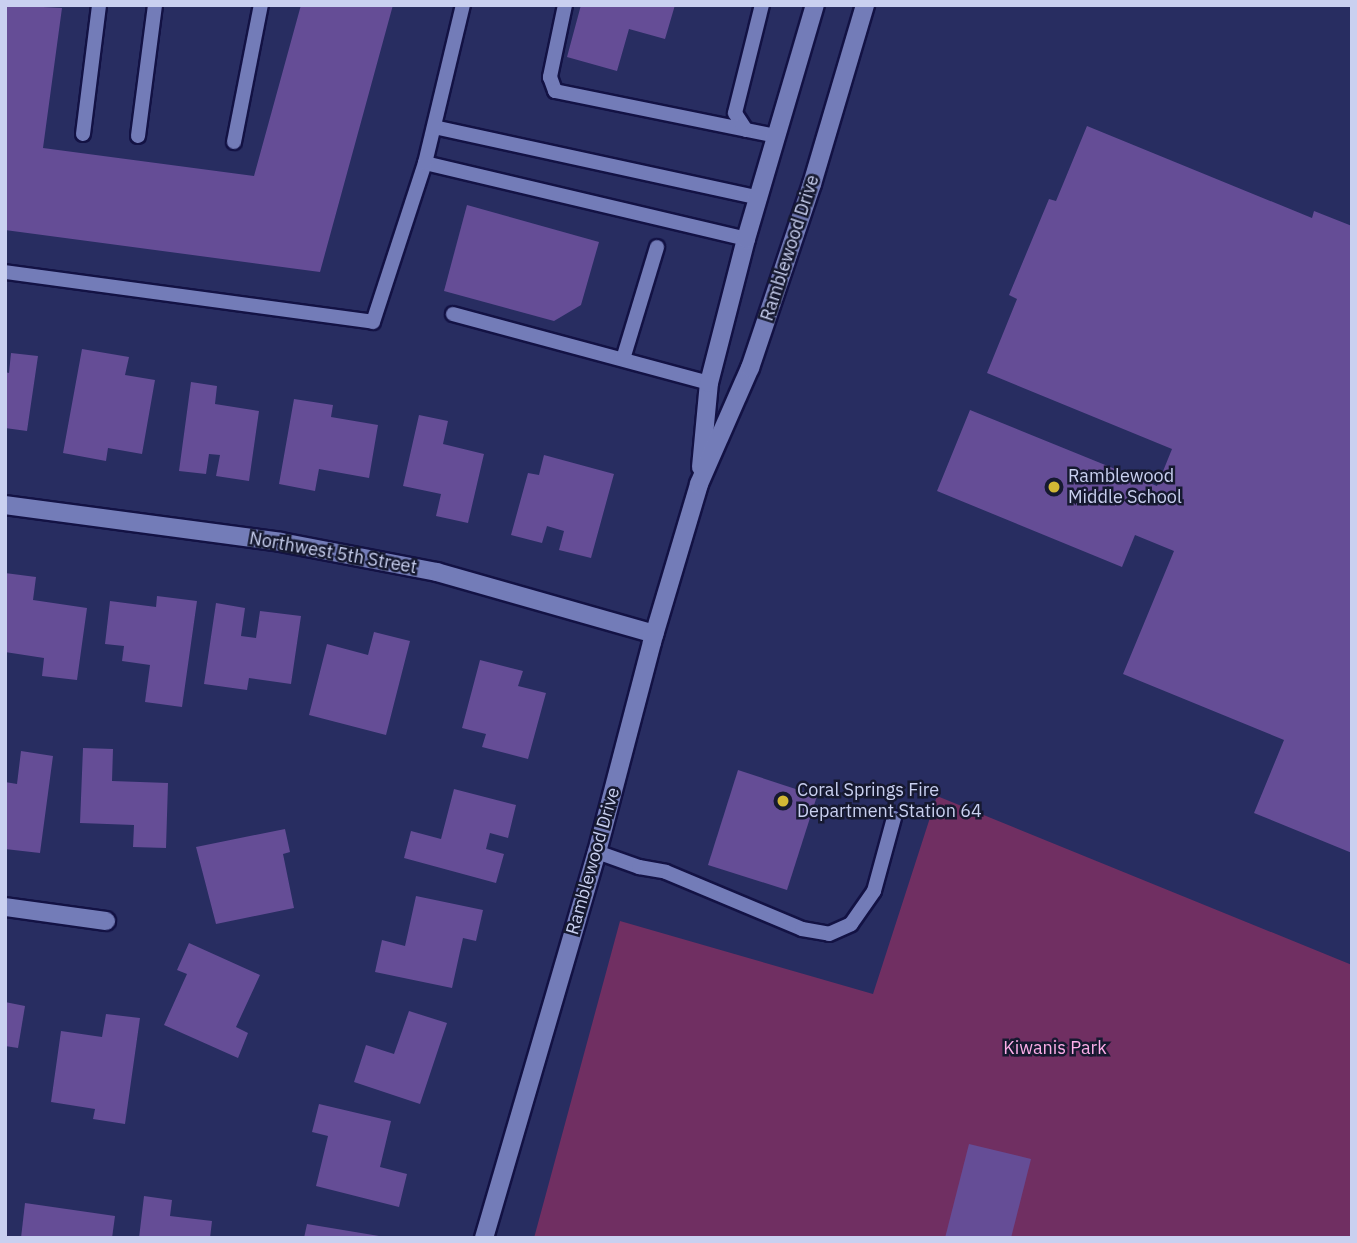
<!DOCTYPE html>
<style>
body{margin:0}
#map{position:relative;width:1357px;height:1243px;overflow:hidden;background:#282d61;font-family:"IBM Plex Sans",sans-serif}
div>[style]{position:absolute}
.green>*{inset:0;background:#702f62}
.building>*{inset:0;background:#654d96}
.roads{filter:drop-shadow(2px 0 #131244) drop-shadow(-2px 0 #131244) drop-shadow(0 2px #131244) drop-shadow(0 -2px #131244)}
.lane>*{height:14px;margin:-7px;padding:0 7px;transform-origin:7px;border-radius:7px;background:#737cb8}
.street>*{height:18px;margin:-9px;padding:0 9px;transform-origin:9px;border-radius:9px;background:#737cb8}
.secondary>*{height:18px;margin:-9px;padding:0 9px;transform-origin:9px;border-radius:9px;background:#737cb8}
.dots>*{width:19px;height:19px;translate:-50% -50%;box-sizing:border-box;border:4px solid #161930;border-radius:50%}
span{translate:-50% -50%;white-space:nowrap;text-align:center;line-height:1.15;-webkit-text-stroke:5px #161930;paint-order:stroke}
.street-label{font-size:18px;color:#c9d0f0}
.poi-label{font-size:18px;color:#c9d0f0}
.left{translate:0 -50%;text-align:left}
.park-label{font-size:18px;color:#fdafe9}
.frame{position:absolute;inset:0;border:7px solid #c9d0f0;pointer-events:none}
</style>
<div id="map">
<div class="green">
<div style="clip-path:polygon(937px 796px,1352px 965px,1352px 1238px,534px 1238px,620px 921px,873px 994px)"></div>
</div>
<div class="building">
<div style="clip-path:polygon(5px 5px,62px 8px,43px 148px,254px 176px,301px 5px,393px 5px,320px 272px,5px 230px)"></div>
<div style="clip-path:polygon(581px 5px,675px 5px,665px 39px,629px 29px,617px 71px,567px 57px)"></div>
<div style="clip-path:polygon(1087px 126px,1312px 218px,1314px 211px,1352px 226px,1352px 853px,1254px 813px,1284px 740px,1123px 674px,1174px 551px,1135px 535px,1122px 567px,937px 491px,970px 410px,1157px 486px,1172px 449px,987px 373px,1017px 299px,1009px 295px,1049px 199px,1056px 201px)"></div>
<div style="clip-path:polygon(467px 205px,599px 242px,581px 305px,554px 321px,444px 291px)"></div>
<div style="clip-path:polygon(82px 349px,129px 357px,125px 375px,155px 380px,142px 454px,108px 448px,106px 461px,63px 453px)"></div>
<div style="clip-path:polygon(11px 353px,38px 356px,27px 431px,5px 428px,5px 372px,9px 373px)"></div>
<div style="clip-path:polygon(191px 382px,217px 386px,215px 404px,259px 411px,249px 481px,216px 476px,220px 455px,209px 454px,206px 474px,179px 471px)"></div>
<div style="clip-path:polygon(294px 399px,333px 405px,331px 417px,378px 425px,369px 478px,319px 469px,315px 491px,279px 484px)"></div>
<div style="clip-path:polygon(419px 415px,448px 421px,443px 444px,484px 454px,468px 523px,436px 516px,441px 494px,403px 486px)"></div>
<div style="clip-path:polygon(544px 455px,614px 474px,591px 558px,559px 550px,564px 531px,547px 526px,542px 543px,511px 535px,528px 473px,539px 475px)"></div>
<div style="clip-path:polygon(5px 573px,36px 577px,33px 600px,87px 608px,77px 680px,42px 676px,44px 658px,5px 652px)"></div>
<div style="clip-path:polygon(157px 596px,197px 601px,182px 707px,145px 702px,150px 665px,122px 661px,124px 646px,105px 644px,110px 601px,156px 607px)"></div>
<div style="clip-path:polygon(216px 603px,245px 608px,241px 636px,256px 638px,260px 611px,301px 616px,291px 684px,249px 678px,247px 690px,204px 684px)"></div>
<div style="clip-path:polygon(374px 632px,410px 641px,386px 735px,309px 715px,327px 644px,368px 655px)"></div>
<div style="clip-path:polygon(480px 660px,523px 671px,518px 686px,546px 693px,528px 759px,482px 747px,486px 734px,462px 728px)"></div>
<div style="clip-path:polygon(83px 748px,113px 749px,112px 781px,168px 783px,166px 848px,133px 847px,134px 825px,80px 823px)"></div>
<div style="clip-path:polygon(21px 751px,53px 756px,40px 853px,5px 849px,5px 782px,17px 784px)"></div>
<div style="clip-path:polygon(738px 770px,817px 796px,787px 890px,708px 865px)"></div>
<div style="clip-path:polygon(454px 789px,516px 805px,508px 838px,490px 833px,486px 849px,504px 854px,496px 883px,404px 858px,411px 831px,441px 839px)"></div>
<div style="clip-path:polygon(285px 829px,290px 852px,283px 854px,294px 908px,216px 924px,196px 847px)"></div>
<div style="clip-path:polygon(416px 896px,483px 910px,476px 941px,463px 938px,452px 988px,375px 972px,382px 940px,405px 946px)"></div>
<div style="clip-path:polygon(189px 943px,260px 975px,236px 1027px,248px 1033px,238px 1058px,164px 1025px,187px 974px,177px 970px)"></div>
<div style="clip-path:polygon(5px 1002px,25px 1006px,18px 1048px,5px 1046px)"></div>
<div style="clip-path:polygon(409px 1011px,447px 1023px,420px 1104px,354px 1082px,366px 1045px,394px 1054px)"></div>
<div style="clip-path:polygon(106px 1014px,140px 1018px,125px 1124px,93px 1119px,95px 1109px,51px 1102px,61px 1031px,102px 1037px)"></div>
<div style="clip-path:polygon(319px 1104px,391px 1121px,380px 1167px,407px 1174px,399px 1207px,316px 1186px,328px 1136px,312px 1132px)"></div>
<div style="clip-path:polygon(969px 1144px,1031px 1159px,1011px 1238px,945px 1238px)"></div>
<div style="clip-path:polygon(144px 1196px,172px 1200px,170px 1216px,212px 1221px,210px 1238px,139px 1238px)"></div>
<div style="clip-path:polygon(25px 1203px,115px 1216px,112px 1238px,21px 1238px)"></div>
<div style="clip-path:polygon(307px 1224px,379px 1236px,379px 1238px,304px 1238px)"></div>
</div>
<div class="roads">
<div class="lane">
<div style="left:565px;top:5px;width:74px;rotate:101.8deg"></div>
<div style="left:550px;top:77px;width:15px;rotate:70deg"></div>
<div style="left:555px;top:91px;width:227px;rotate:11.5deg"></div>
<div style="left:434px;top:127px;width:333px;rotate:12.3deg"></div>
<div style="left:746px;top:130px;width:20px;rotate:-123deg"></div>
<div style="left:735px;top:113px;width:111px;rotate:-76deg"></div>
<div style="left:83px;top:134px;width:130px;rotate:-82.9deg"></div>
<div style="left:138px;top:136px;width:132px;rotate:-82.6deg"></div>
<div style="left:234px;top:142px;width:140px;rotate:-78.9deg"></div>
<div style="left:425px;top:163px;width:330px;rotate:13.3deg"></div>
<div style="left:5px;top:272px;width:371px;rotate:7.7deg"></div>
<div style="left:373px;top:322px;width:167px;rotate:-71.9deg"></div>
<div style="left:425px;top:163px;width:163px;rotate:-76.5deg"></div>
<div style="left:453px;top:314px;width:265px;rotate:15.1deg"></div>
<div style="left:623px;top:359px;width:117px;rotate:-73.1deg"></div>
<div style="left:597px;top:852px;width:45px;rotate:19.7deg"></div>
<div style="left:639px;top:867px;width:27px;rotate:10deg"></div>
<div style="left:666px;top:872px;width:147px;rotate:22.7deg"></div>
<div style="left:802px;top:929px;width:27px;rotate:10deg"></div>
<div style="left:829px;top:934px;width:24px;rotate:-24deg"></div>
<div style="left:851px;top:924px;width:40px;rotate:-55.1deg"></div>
<div style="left:874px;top:891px;width:76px;rotate:-74.7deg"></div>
</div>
<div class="street">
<div style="left:5px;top:505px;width:278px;rotate:7.6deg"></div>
<div style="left:281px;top:542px;width:159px;rotate:10.9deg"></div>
<div style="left:437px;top:572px;width:226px;rotate:15.9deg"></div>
<div style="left:5px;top:907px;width:102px;rotate:7.9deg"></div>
</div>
<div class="secondary">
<div style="left:701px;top:467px;width:84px;rotate:-84.6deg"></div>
<div style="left:709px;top:383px;width:149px;rotate:-75.6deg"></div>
<div style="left:746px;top:239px;width:244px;rotate:-73.6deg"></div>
<div style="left:484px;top:1238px;width:402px;rotate:-73.7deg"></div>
<div style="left:597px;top:852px;width:217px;rotate:-75.3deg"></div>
<div style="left:652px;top:642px;width:165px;rotate:-73.4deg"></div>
<div style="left:699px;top:484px;width:127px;rotate:-66.3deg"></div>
<div style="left:750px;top:368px;width:194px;rotate:-71.4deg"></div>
<div style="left:812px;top:184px;width:187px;rotate:-73.5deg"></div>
</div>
</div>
<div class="dots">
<div style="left:1054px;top:487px;background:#d2b735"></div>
<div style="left:783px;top:801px;background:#d2b735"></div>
</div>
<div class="street-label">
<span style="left:790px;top:248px;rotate:-72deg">Ramblewood Drive</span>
<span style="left:333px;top:553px;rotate:10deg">Northwest 5th Street</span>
<span style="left:593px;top:861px;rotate:-74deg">Ramblewood Drive</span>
</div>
<div class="poi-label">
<span class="left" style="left:1068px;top:487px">Ramblewood<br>Middle School</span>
<span class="left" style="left:797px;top:801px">Coral Springs Fire<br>Department Station 64</span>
</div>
<div class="park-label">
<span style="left:1055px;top:1048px">Kiwanis Park</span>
</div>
<div class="frame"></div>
</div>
